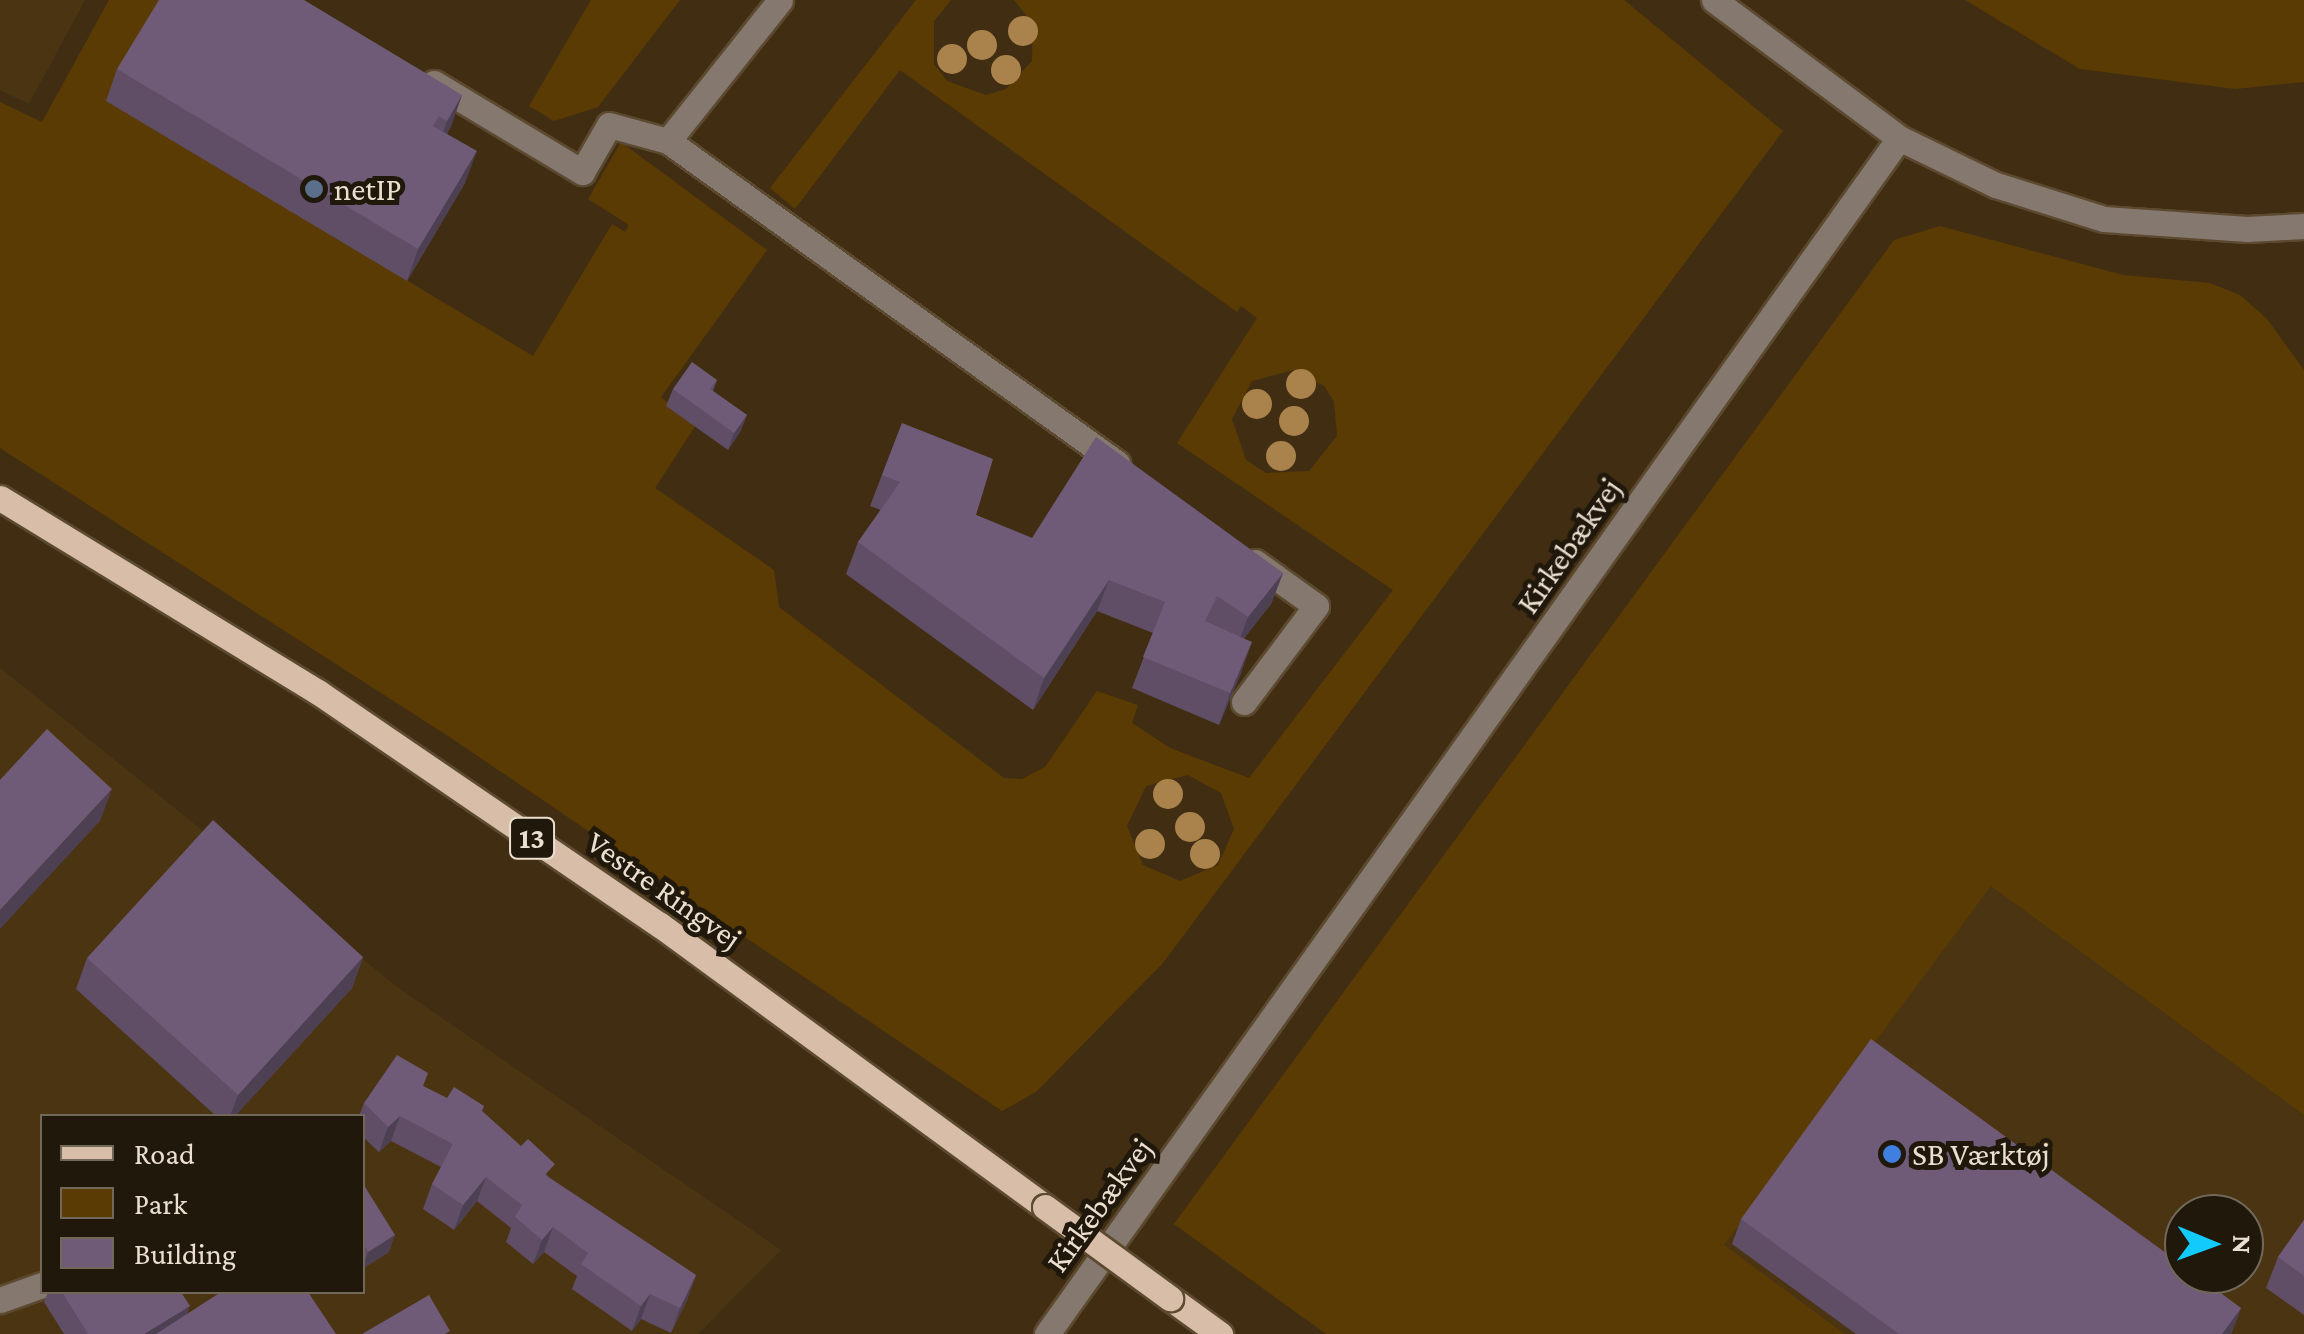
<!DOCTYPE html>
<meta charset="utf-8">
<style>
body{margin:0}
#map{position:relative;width:2304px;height:1334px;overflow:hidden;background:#412e12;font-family:"Crimson Pro",serif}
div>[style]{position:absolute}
.built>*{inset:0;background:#4b3411}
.green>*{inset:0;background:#5a3b04}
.roads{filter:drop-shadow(2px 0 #5c4a30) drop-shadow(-2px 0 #5c4a30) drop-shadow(0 2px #5c4a30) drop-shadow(0 -2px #5c4a30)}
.minor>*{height:25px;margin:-12.5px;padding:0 12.5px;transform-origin:12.5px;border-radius:12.5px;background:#85786e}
.major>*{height:25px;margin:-12.5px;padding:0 12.5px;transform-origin:12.5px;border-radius:12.5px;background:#d8bea8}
.bridges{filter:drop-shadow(2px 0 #5c4a30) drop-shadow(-2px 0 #5c4a30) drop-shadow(0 2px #5c4a30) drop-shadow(0 -2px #5c4a30)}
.major-bridge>*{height:25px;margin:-12.5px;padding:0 12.5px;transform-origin:12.5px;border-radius:12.5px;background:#d8bea8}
.trees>*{width:30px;height:30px;margin:-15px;border-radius:50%;background:#aa834c}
.wall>*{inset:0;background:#5f4e66}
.shaded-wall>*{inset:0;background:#4e4053}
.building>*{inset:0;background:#6f5b77}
.dots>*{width:28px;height:28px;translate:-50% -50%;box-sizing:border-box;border:5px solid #21180c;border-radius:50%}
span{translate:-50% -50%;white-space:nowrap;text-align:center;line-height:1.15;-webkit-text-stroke:10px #21180c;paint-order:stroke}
.shield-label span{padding:2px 8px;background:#21180c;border:2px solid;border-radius:8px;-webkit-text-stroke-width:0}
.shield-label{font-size:30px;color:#ebdfd0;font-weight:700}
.poi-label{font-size:32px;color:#ebdfd0}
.left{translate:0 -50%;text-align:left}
.street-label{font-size:32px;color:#ebdfd0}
.legend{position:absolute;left:40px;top:1114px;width:325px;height:180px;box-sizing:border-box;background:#21180c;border:2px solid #72685a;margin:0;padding:12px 18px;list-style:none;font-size:30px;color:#ebdfd0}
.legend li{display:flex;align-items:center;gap:20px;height:50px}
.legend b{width:50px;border:2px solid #72685a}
.north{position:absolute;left:2164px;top:1194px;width:100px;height:100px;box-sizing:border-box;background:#21180c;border:2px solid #72685a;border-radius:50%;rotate:91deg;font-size:28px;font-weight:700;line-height:40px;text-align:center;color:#ebdfd0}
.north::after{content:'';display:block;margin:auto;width:35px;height:45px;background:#12cafb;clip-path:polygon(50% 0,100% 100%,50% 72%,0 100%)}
</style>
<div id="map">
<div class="built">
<div style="clip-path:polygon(0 0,85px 0,29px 104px,0 90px)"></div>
<div style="clip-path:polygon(evenodd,0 668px,401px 990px,781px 1250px,698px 1334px,0 1334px,0 668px,42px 1116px,362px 1116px,362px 1292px,42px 1292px,42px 1116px)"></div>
<div style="clip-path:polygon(evenodd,2026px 741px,2304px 935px,2304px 1334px,1769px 1334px,1663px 1260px,2026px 741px,2184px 1214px,2244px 1214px,2244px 1274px,2184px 1274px,2184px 1214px)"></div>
</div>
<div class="green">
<div style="clip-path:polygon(evenodd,109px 0,166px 0,107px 101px,533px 356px,612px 224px,625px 232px,629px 225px,588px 199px,621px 142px,767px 250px,661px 397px,696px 425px,655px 488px,774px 570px,779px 607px,1004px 778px,1022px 779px,1045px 767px,1097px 691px,1138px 705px,1132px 723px,1170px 748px,1249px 778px,1393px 590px,1177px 443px,1257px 318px,1241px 306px,1237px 312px,900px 70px,795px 209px,770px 188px,916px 0,951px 0,934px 21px,934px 64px,947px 81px,986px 95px,1006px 89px,1032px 61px,1033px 24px,1014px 0,1624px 0,1783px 131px,1163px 963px,1036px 1092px,1002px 1111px,451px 738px,0 448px,0 102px,42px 122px,109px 0,1293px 370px,1324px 386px,1334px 401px,1337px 436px,1309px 471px,1266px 473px,1246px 460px,1232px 419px,1252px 381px,1293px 370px,109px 0,1188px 775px,1221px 793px,1234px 829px,1218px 865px,1180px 881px,1143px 865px,1127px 826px,1146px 786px,1188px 775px)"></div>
<div style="clip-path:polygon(591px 0,680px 0,598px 107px,554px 121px,529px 106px)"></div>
<div style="clip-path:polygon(1965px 0,2304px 0,2304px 82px,2235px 89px,2080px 69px)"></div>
<div style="clip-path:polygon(1940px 226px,2123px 275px,2210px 283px,2240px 295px,2267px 319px,2304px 370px,2304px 1115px,1991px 886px,1724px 1245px,1845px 1334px,1326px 1334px,1174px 1224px,1894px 240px)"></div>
</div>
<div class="roads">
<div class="minor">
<div style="left:1714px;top:0;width:231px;rotate:36.7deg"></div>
<div style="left:1899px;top:138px;width:108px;rotate:25.9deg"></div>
<div style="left:1996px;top:185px;width:113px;rotate:17.5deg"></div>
<div style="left:2104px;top:219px;width:143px;rotate:4deg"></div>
<div style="left:2247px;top:229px;width:57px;rotate:-3deg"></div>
<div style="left:434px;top:83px;width:173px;rotate:31deg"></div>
<div style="left:582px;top:172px;width:54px;rotate:-60.1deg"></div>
<div style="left:609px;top:125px;width:61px;rotate:15.2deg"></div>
<div style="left:668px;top:141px;width:553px;rotate:35.65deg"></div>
<div style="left:668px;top:141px;width:180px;rotate:-51.5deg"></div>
<div style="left:1244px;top:702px;width:120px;rotate:-53.1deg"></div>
<div style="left:1316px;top:606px;width:75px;rotate:-144.2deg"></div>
<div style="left:0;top:1300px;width:45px;rotate:-19.7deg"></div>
<div style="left:1047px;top:1334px;width:1468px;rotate:-54.53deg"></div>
</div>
<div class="major">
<div style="left:0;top:498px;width:373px;rotate:31.4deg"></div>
<div style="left:318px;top:692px;width:414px;rotate:34.3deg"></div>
<div style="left:660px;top:925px;width:477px;rotate:36.2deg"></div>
<div style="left:1170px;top:1298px;width:62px;rotate:35.8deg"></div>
</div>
</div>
<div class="bridges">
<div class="major-bridge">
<div style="left:1045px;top:1207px;width:155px;rotate:36.1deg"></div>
</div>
</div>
<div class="trees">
<div style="left:1023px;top:31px"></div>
<div style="left:982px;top:45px"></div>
<div style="left:952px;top:59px"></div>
<div style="left:1006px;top:70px"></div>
<div style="left:1301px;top:384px"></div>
<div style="left:1257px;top:404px"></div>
<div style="left:1294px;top:421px"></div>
<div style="left:1281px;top:456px"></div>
<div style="left:1168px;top:794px"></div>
<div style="left:1190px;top:827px"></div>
<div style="left:1150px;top:844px"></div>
<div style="left:1205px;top:854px"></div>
</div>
<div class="wall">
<div style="clip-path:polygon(117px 69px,462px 95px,447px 134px,465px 183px,407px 281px,106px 101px)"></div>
<div style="clip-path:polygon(717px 380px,713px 391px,747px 415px,740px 432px,728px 450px,666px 406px,673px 389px)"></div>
<div style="clip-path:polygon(902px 423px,976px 515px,1032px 538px,1283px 573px,1271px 604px,1244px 638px,1241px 673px,1219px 725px,1132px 688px,1153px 633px,1097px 611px,1033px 710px,846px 574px,858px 542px,881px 510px,870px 506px)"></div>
<div style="clip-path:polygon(363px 957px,352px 988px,235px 1116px,216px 1116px,76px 989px,87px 958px)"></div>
<div style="clip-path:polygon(423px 1086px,447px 1098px,482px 1111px,550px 1178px,696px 1275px,687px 1300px,671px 1333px,641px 1319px,632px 1331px,572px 1289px,577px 1276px,544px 1252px,533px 1264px,506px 1242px,511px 1228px,477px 1201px,454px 1230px,423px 1209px,432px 1184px,441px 1167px,391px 1141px,379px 1152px,362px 1136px,362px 1116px,359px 1116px,364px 1103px)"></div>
<div style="clip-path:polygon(362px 1182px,389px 1252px,362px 1269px)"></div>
<div style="clip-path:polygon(1741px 1219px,2241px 1308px,2231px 1334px,1856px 1334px,1732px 1244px)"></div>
<div style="clip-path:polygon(2304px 1220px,2304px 1315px,2266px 1288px,2278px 1257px)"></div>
<div style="clip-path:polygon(48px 1292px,181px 1292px,187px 1314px,336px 1334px,64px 1334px,44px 1302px)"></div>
</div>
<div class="shaded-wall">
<div style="clip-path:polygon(462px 95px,451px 127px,436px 152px,447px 121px)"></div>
<div style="clip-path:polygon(477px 151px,465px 183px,407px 281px,418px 249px)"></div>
<div style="clip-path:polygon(747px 415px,740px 432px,728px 450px,734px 433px)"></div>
<div style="clip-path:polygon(1283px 573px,1271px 604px,1236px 649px,1248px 617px)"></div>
<div style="clip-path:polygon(1109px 580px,1097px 611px,1033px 710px,1044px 678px)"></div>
<div style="clip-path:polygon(1252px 642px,1241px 673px,1219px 725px,1230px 693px)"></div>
<div style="clip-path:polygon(112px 789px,100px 821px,0 929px,0 910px)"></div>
<div style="clip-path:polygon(363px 957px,352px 988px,235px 1116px,230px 1116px,238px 1095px)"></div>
<div style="clip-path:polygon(400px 1116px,391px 1141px,379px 1152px,388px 1127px)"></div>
<div style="clip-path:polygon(486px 1177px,477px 1201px,454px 1230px,463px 1205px)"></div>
<div style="clip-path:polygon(553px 1227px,544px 1252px,533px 1264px,542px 1240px)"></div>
<div style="clip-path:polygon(395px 1235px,389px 1252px,362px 1269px,368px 1252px)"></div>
<div style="clip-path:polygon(696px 1275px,687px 1300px,671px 1333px,680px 1308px)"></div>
<div style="clip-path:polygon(650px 1294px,641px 1319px,632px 1331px,641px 1306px)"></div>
<div style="clip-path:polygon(190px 1306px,181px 1331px,176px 1334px,144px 1334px)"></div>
<div style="clip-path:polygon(2241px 1308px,2231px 1334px,2222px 1334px)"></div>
</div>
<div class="building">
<div style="clip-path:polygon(159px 0,304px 0,462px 95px,447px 121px,439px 116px,433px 126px,477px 151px,418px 249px,117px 69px)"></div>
<div style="clip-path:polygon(692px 362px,717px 380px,710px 389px,747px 415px,734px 433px,673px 389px)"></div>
<div style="clip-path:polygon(902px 423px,993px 459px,976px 515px,1032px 538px,1096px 437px,1283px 573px,1248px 617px,1217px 596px,1205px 621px,1252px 642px,1230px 693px,1143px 657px,1165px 602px,1109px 580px,1044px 678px,858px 542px,900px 482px,882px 475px)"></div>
<div style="clip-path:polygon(47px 729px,112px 789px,0 910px,0 780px)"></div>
<div style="clip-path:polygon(213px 820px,363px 957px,238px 1095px,87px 958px)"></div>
<div style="clip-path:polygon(1871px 1039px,2184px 1266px,2184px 1274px,2195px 1274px,2241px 1308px,2222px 1334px,1899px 1334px,1741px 1219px)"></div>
<div style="clip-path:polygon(397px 1055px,428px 1073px,423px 1086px,447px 1098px,454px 1087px,484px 1106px,482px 1111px,521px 1146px,528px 1139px,555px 1164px,545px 1175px,696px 1275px,680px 1308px,650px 1294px,641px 1306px,581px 1264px,588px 1253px,553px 1227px,542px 1240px,515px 1217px,522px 1205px,486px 1177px,463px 1205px,432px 1184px,453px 1144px,400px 1116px,388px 1127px,364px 1103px)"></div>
<div style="clip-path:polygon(362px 1182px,395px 1235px,368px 1252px,362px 1242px)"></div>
<div style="clip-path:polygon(2304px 1220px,2304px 1276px,2278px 1257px)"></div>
<div style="clip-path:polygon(62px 1292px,181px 1292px,190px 1306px,144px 1334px,88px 1334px)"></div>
<div style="clip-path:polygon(221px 1292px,308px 1292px,336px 1334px,156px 1334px)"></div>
<div style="clip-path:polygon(429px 1295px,450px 1331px,445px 1334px,362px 1334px)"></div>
</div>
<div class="dots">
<div style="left:314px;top:189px;background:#5c6f8a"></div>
<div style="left:1892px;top:1154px;background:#3f7fe0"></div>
</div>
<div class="shield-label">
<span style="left:532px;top:838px">13</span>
</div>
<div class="poi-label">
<span class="left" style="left:334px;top:189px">netIP</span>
<span class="left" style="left:1912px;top:1154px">SB Værktøj</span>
</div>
<div class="street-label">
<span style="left:1569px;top:546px;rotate:-55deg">Kirkebækvej</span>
<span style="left:664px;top:890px;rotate:35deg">Vestre Ringvej</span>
<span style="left:1099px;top:1205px;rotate:-54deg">Kirkebækvej</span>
</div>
<ul class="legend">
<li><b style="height:12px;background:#d8bea8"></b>Road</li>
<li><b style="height:28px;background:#5a3b04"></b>Park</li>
<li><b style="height:28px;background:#6f5b77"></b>Building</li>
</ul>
<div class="north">N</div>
</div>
